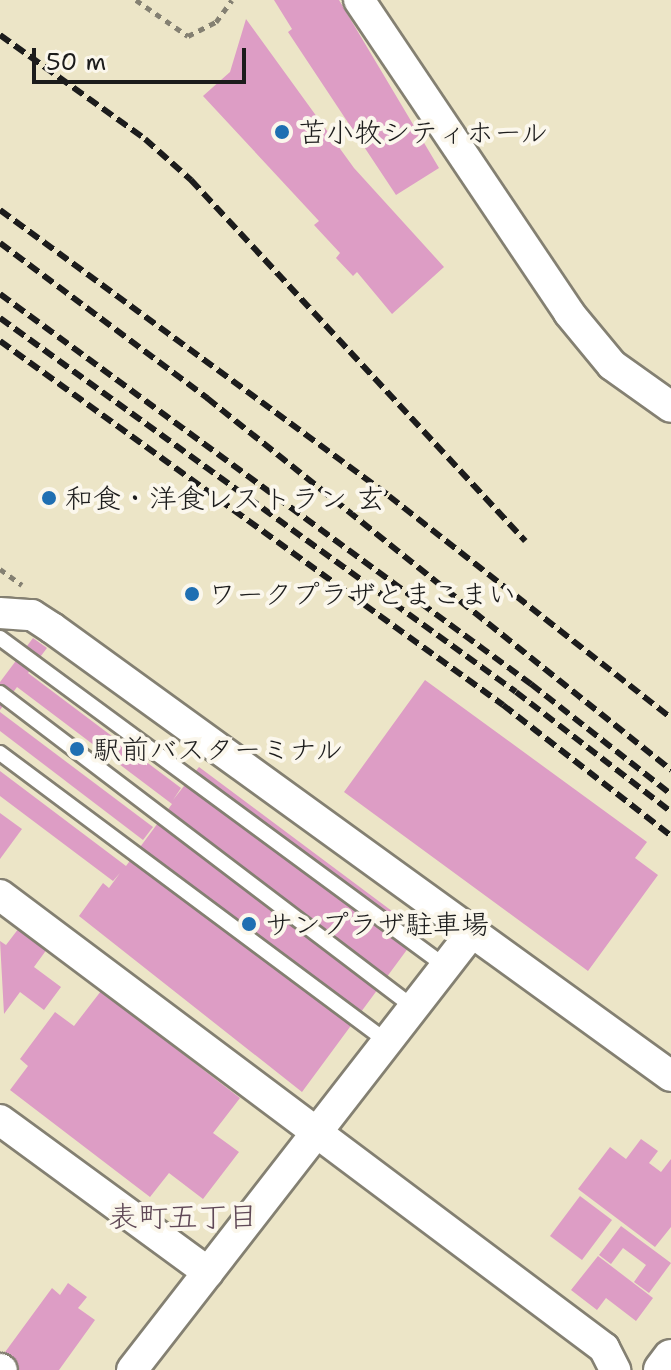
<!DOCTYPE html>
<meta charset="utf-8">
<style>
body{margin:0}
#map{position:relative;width:671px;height:1370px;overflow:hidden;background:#ece5c7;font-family:"Shantell Sans","Klee One",sans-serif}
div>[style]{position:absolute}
.building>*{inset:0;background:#dd9dc5}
.path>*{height:5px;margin-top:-2.5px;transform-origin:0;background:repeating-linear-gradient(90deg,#848072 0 6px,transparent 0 12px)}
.roads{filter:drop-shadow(2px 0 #848072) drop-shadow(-2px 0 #848072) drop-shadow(0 2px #848072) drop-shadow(0 -2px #848072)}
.service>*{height:14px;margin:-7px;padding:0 7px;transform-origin:7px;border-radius:7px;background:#fff}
.minor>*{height:30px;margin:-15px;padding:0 15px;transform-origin:15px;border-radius:15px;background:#fff}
.tertiary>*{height:36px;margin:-18px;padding:0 18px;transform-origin:18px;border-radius:18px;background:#fff}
.rail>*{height:6px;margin-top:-3px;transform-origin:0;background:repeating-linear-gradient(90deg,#1c1c1c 0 12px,transparent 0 18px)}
.dots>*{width:22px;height:22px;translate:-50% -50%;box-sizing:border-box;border:4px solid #fbf7ec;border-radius:50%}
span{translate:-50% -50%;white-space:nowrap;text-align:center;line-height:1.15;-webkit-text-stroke:8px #fbf7ec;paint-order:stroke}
.poi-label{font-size:28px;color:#1c1c1c}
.left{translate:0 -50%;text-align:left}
.neighbourhood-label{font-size:30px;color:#604957}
.scale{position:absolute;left:32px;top:48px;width:214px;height:36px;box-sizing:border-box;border:4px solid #1c1c1c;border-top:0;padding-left:10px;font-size:24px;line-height:28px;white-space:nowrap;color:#1c1c1c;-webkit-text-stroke:6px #fbf7ec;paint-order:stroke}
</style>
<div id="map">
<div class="building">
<div style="clip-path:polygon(274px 0,339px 0,439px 168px,396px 195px,288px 32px,292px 29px)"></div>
<div style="clip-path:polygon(246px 19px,354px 168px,444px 267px,392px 314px,357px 272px,353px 276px,336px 258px,340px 253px,314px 225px,319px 221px,203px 96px,230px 72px)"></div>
<div style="clip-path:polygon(33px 638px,47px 648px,28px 673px,181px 788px,173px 800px,199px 767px,420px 932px,302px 1092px,79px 916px,103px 883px,109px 888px,120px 873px,113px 881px,0 796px,0 771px,126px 866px,172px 804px,17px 687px,0 710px,0 682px)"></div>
<div style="clip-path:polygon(425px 680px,647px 842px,635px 858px,658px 875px,588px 971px,344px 792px)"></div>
<div style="clip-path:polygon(0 712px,153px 827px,143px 840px,0 731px)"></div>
<div style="clip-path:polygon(0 813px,22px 829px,0 859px)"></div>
<div style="clip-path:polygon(22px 924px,50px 945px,34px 967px,61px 987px,44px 1010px,20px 992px,4px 1014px,0 941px,6px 945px)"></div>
<div style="clip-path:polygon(101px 991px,240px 1098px,213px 1133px,239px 1152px,203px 1199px,169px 1173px,150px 1197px,10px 1090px,28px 1066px,20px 1059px,55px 1012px,74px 1026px)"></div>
<div style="clip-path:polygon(641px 1139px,658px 1151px,649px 1163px,661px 1172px,671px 1159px,671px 1227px,655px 1247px,578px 1189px,610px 1147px,626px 1159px)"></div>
<div style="clip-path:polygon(580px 1196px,612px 1220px,582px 1260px,550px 1236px)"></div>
<div style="clip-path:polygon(621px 1226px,671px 1263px,649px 1293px,634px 1282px,646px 1265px,623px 1248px,611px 1264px,599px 1255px)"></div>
<div style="clip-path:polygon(598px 1256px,653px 1298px,636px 1321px,606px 1298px,597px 1310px,571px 1290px)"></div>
<div style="clip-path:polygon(68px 1283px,87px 1297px,78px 1308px,95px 1320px,59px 1370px,9px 1370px,0 1359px,52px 1288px,60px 1295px)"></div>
</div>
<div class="path">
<div style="left:136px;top:0;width:63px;rotate:34.7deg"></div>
<div style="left:188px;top:36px;width:31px;rotate:-27deg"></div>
<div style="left:216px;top:22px;width:27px;rotate:-54deg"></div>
<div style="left:0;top:569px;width:27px;rotate:36deg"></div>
</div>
<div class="roads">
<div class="service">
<div style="left:0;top:638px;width:553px;rotate:36.39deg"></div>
<div style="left:0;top:693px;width:519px;rotate:37.25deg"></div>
<div style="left:0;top:753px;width:482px;rotate:36.7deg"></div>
</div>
<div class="minor">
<div style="left:359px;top:0;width:377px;rotate:56.1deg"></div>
<div style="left:569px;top:313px;width:67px;rotate:50.4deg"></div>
<div style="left:612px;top:365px;width:72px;rotate:35.4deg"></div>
<div style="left:0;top:613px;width:32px;rotate:4deg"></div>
<div style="left:32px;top:615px;width:24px;rotate:33deg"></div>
<div style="left:52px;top:628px;width:764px;rotate:35.9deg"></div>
<div style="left:0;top:895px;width:755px;rotate:36.87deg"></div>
<div style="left:604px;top:1348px;width:25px;rotate:63deg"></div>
<div style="left:0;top:1120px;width:258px;rotate:36.2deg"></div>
<div style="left:0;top:1369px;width:2px;rotate:27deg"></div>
<div style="left:132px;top:1370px;width:556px;rotate:-52.16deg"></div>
</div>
<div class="tertiary">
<div style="left:662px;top:1370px;width:15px;rotate:-53deg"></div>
</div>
</div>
<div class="rail">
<div style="left:0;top:35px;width:178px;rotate:35.6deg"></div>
<div style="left:145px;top:139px;width:62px;rotate:41.7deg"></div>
<div style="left:191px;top:180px;width:492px;rotate:47.2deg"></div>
<div style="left:0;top:210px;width:483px;rotate:36.3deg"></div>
<div style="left:389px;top:496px;width:359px;rotate:38.2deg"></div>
<div style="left:0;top:243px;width:259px;rotate:36.8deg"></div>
<div style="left:207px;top:398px;width:595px;rotate:38.72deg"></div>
<div style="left:0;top:294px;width:659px;rotate:36.3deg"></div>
<div style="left:531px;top:684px;width:178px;rotate:38.2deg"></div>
<div style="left:0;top:318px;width:637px;rotate:35.93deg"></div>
<div style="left:516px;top:692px;width:196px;rotate:37.7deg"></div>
<div style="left:0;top:341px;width:621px;rotate:35.89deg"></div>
<div style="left:503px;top:705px;width:213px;rotate:37.9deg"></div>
</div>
<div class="dots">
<div style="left:282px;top:132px;background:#1f6fb2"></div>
<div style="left:49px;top:498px;background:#1f6fb2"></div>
<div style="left:192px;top:594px;background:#1f6fb2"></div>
<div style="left:77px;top:749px;background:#1f6fb2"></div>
<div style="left:249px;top:924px;background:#1f6fb2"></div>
</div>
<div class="poi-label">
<span class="left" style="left:298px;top:132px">苫小牧シティホール</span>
<span class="left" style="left:65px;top:498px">和食・洋食レストラン 玄</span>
<span class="left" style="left:208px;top:594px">ワークプラザとまこまい</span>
<span class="left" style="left:93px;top:749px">駅前バスターミナル</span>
<span class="left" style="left:265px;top:924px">サンプラザ駐車場</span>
</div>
<div class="neighbourhood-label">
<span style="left:183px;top:1217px">表町五丁目</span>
</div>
<div class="scale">50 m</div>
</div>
